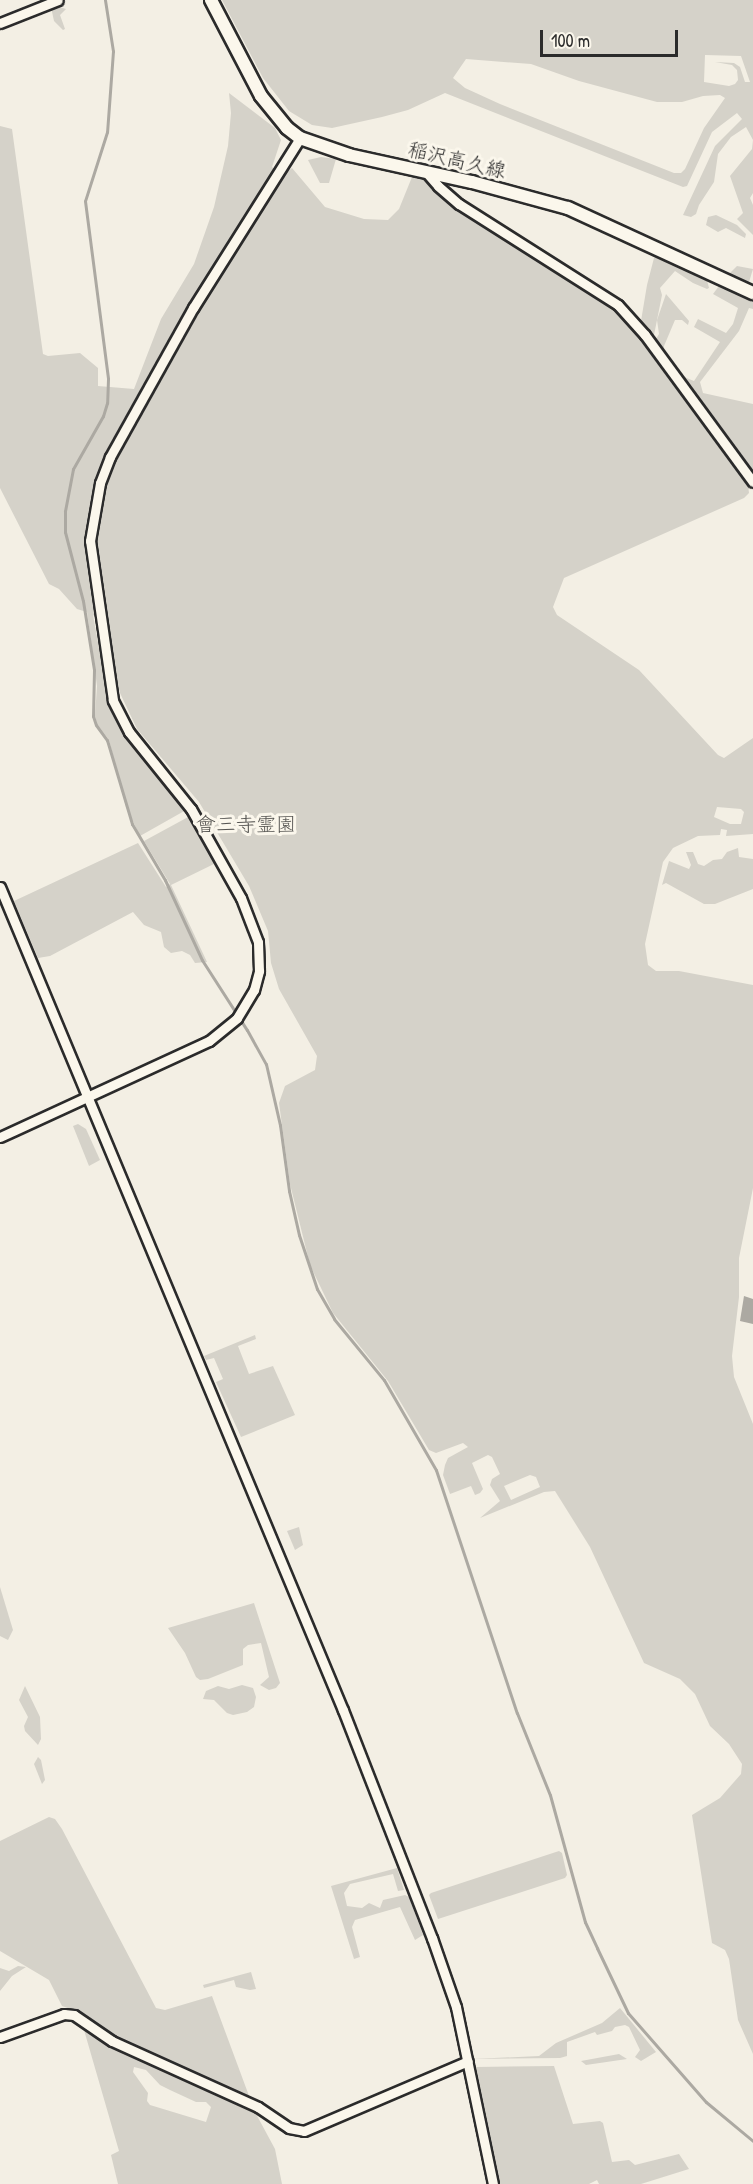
<!DOCTYPE html>
<meta charset="utf-8">
<style>
body{margin:0}
#map{position:relative;width:753px;height:2184px;overflow:hidden;background:#f3efe4;font-family:"Patrick Hand","Klee One",sans-serif}
div>[style]{position:absolute}
.green>*{inset:0;background:#d5d2c9}
.water>*{inset:0;background:#aca9a2}
.stream>*{height:3px;margin:-1.5px;padding:0 1.5px;transform-origin:1.5px;border-radius:1.5px;background:#aca9a2}
.roads{filter:drop-shadow(2px 0 #2b2b2b) drop-shadow(-2px 0 #2b2b2b) drop-shadow(0 2px #2b2b2b) drop-shadow(0 -2px #2b2b2b)}
.minor>*{height:9px;margin:-4.5px;padding:0 4.5px;transform-origin:4.5px;border-radius:4.5px;background:#fbf7ec}
.major>*{height:12px;margin:-6px;padding:0 6px;transform-origin:6px;border-radius:6px;background:#fbf7ec}
span{translate:-50% -50%;white-space:nowrap;text-align:center;line-height:1.15;-webkit-text-stroke:6px #fbf7ec;paint-order:stroke}
.street-label{font-size:20px;color:#2b2b2b}
.park-label{font-size:20px;color:#565552}
.scale{position:absolute;left:540px;top:30px;width:138px;height:27px;box-sizing:border-box;border:3px solid #2b2b2b;border-top:0;padding-left:8px;font-size:18px;line-height:21px;white-space:nowrap;color:#2b2b2b;-webkit-text-stroke:4px #fbf7ec;paint-order:stroke}
</style>
<div id="map">
<div class="green">
<div style="clip-path:polygon(evenodd,222px 0,753px 0,753px 193px,750px 198px,753px 205px,753px 235px,737px 219px,743px 213px,730px 176px,752px 149px,753px 140px,746px 127px,731px 137px,718px 154px,714px 182px,699px 205px,696px 214px,691px 217px,683px 215px,715px 146px,742px 119px,737px 113px,712px 132px,687px 186px,683px 187px,445px 93px,408px 110px,382px 117px,332px 128px,312px 125px,289px 111px,263px 78px,222px 0,705px 55px,741px 56px,750px 82px,745px 82px,740px 67px,734px 63px,715px 62px,732px 65px,737px 70px,738px 80px,735px 84px,729px 86px,704px 82px,705px 55px,222px 0,466px 59px,531px 64px,579px 81px,657px 102px,682px 102px,703px 96px,720px 95px,725px 98px,704px 128px,685px 169px,681px 173px,674px 173px,500px 104px,465px 88px,453px 78px,466px 59px)"></div>
<div style="clip-path:polygon(56px 6px,66px 9px,60px 15px,65px 29px,63px 30px,54px 21px,51px 7px)"></div>
<div style="clip-path:polygon(evenodd,229px 93px,275px 128px,281px 140px,272px 167px,282px 176px,292px 168px,325px 207px,364px 219px,388px 220px,399px 209px,412px 177px,426px 180px,443px 194px,620px 310px,651px 348px,748px 485px,749px 493px,744px 498px,564px 578px,553px 607px,557px 615px,639px 670px,718px 755px,724px 758px,753px 738px,753px 834px,726px 836px,727px 830px,721px 829px,720px 835px,698px 836px,673px 848px,663px 862px,645px 944px,648px 965px,656px 971px,679px 971px,753px 985px,753px 1188px,739px 1258px,739px 1297px,732px 1356px,734px 1377px,753px 1424px,753px 2054px,738px 2020px,729px 1959px,725px 1950px,712px 1943px,692px 1815px,720px 1798px,741px 1774px,742px 1764px,729px 1744px,710px 1726px,695px 1694px,680px 1679px,644px 1663px,590px 1547px,555px 1491px,544px 1492px,480px 1518px,500px 1501px,490px 1485px,492px 1479px,500px 1474px,492px 1457px,488px 1455px,472px 1463px,483px 1489px,480px 1493px,475px 1495px,471px 1486px,450px 1494px,443px 1475px,445px 1465px,448px 1458px,468px 1447px,463px 1443px,436px 1453px,429px 1450px,388px 1381px,333px 1313px,310px 1265px,290px 1184px,279px 1103px,285px 1086px,315px 1070px,317px 1056px,279px 989px,271px 963px,268px 931px,249px 886px,199px 802px,137px 729px,120px 693px,104px 622px,93px 615px,110px 709px,121px 730px,186px 810px,140px 836px,126px 807px,109px 740px,97px 724px,95px 716px,97px 686px,87px 612px,77px 609px,59px 589px,49px 584px,0 488px,0 126px,12px 129px,43px 354px,48px 356px,80px 353px,98px 368px,98px 386px,134px 389px,161px 319px,194px 264px,214px 207px,228px 146px,231px 113px,229px 93px,717px 807px,741px 809px,744px 812px,741px 824px,730px 824px,714px 817px,717px 807px,229px 93px,530px 1475px,536px 1477px,540px 1487px,511px 1500px,504px 1486px,530px 1475px)"></div>
<div style="clip-path:polygon(321px 157px,336px 159px,329px 183px,320px 183px,308px 160px)"></div>
<div style="clip-path:polygon(716px 215px,737px 225px,746px 234px,745px 238px,726px 228px,718px 232px,706px 225px,708px 217px)"></div>
<div style="clip-path:polygon(659px 256px,707px 280px,709px 288px,707px 289px,693px 283px,675px 271px,660px 288px,662px 295px,653px 340px,641px 321px,647px 285px,654px 258px)"></div>
<div style="clip-path:polygon(737px 266px,753px 269px,749px 282px,729px 274px)"></div>
<div style="clip-path:polygon(719px 286px,753px 299px,753px 309px,749px 308px,739px 331px,700px 382px,703px 393px,753px 404px,753px 478px,679px 375px,694px 381px,720px 342px,694px 327px,698px 319px,726px 333px,733px 324px,738px 308px,713px 294px)"></div>
<div style="clip-path:polygon(666px 294px,689px 321px,688px 325px,682px 320px,675px 320px,664px 346px,664px 352px,675px 365px,670px 368px,653px 344px,659px 334px,657px 320px)"></div>
<div style="clip-path:polygon(190px 816px,216px 863px,171px 885px,207px 962px,195px 963px,190px 955px,182px 951px,171px 953px,164px 947px,161px 932px,144px 925px,133px 912px,50px 956px,38px 958px,14px 901px,138px 843px,166px 887px,170px 884px,144px 841px)"></div>
<div style="clip-path:polygon(738px 848px,739px 857px,753px 859px,753px 889px,715px 904px,704px 904px,666px 883px,662px 885px,669px 861px,689px 869px,691px 865px,686px 852px,693px 852px,698px 864px,704px 866px,713px 860px,722px 859px,727px 852px)"></div>
<div style="clip-path:polygon(78px 1124px,86px 1129px,100px 1160px,89px 1166px,73px 1126px)"></div>
<div style="clip-path:polygon(255px 1335px,256px 1339px,238px 1346px,249px 1374px,273px 1366px,295px 1415px,241px 1437px,216px 1382px,223px 1379px,214px 1358px,206px 1360px,204px 1356px)"></div>
<div style="clip-path:polygon(299px 1527px,303px 1545px,295px 1550px,287px 1531px)"></div>
<div style="clip-path:polygon(0 1587px,13px 1630px,8px 1640px,0 1636px)"></div>
<div style="clip-path:polygon(254px 1603px,280px 1683px,276px 1688px,269px 1690px,260px 1685px,269px 1677px,261px 1643px,248px 1645px,243px 1649px,243px 1665px,208px 1679px,200px 1680px,196px 1677px,185px 1653px,168px 1628px)"></div>
<div style="clip-path:polygon(242px 1685px,253px 1688px,256px 1697px,254px 1707px,247px 1712px,233px 1715px,227px 1713px,214px 1700px,203px 1699px,206px 1691px,218px 1686px,229px 1689px)"></div>
<div style="clip-path:polygon(25px 1686px,40px 1717px,41px 1739px,38px 1745px,25px 1731px,24px 1726px,28px 1717px,19px 1700px)"></div>
<div style="clip-path:polygon(38px 1757px,41px 1760px,45px 1780px,42px 1784px,34px 1764px)"></div>
<div style="clip-path:polygon(evenodd,49px 1817px,55px 1819px,62px 1829px,156px 2008px,165px 2010px,212px 1996px,255px 2112px,275px 2149px,282px 2184px,118px 2184px,111px 2155px,119px 2151px,84px 2030px,76px 2011px,62px 2006px,49px 1980px,0 1951px,0 1841px,49px 1817px,134px 2067px,146px 2070px,160px 2085px,170px 2090px,196px 2102px,206px 2102px,211px 2107px,206px 2122px,150px 2105px,147px 2101px,148px 2093px,133px 2072px,134px 2067px)"></div>
<div style="clip-path:polygon(559px 1851px,562px 1853px,567px 1875px,565px 1878px,438px 1919px,429px 1895px,431px 1893px)"></div>
<div style="clip-path:polygon(397px 1868px,404px 1890px,398px 1891px,393px 1874px,350px 1884px,344px 1893px,347px 1906px,362px 1908px,369px 1903px,380px 1908px,383px 1900px,405px 1895px,409px 1897px,423px 1935px,415px 1940px,400px 1907px,355px 1920px,352px 1927px,360px 1957px,354px 1959px,331px 1886px)"></div>
<div style="clip-path:polygon(18px 1966px,26px 1967px,12px 1976px,0 1991px,0 1968px,9px 1971px)"></div>
<div style="clip-path:polygon(251px 1972px,256px 1989px,250px 1990px,236px 1987px,234px 1980px,204px 1988px,203px 1985px)"></div>
<div style="clip-path:polygon(620px 2008px,656px 2052px,641px 2061px,635px 2057px,640px 2050px,629px 2027px,625px 2025px,615px 2027px,612px 2031px,597px 2035px,595px 2032px,567px 2042px,567px 2056px,560px 2058px,473px 2059px,539px 2056px,556px 2043px,602px 2023px)"></div>
<div style="clip-path:polygon(619px 2054px,627px 2059px,586px 2065px,581px 2061px)"></div>
<div style="clip-path:polygon(554px 2066px,573px 2124px,600px 2121px,603px 2123px,612px 2162px,629px 2160px,635px 2165px,679px 2154px,689px 2169px,641px 2184px,599px 2184px,597px 2180px,589px 2184px,498px 2184px,476px 2067px)"></div>
</div>
<div class="water">
<div style="clip-path:polygon(744px 1296px,753px 1299px,753px 1324px,740px 1321px)"></div>
</div>
<div class="stream">
<div style="left:105px;top:0;width:52px;rotate:81.1deg"></div>
<div style="left:113px;top:51px;width:81px;rotate:94.2deg"></div>
<div style="left:107px;top:132px;width:72px;rotate:107.7deg"></div>
<div style="left:85px;top:201px;width:179px;rotate:82.6deg"></div>
<div style="left:108px;top:379px;width:24px;rotate:92deg"></div>
<div style="left:107px;top:403px;width:14px;rotate:107deg"></div>
<div style="left:103px;top:416px;width:61px;rotate:119.5deg"></div>
<div style="left:73px;top:469px;width:43px;rotate:100.8deg"></div>
<div style="left:65px;top:511px;width:21px;rotate:90deg"></div>
<div style="left:65px;top:532px;width:71px;rotate:75.4deg"></div>
<div style="left:83px;top:601px;width:70px;rotate:80.9deg"></div>
<div style="left:94px;top:670px;width:46px;rotate:91.2deg"></div>
<div style="left:93px;top:716px;width:9px;rotate:72deg"></div>
<div style="left:96px;top:725px;width:19px;rotate:54deg"></div>
<div style="left:107px;top:740px;width:88px;rotate:73.4deg"></div>
<div style="left:132px;top:824px;width:65px;rotate:59.5deg"></div>
<div style="left:165px;top:880px;width:88px;rotate:65.2deg"></div>
<div style="left:202px;top:960px;width:83px;rotate:57.3deg"></div>
<div style="left:247px;top:1030px;width:39px;rotate:61deg"></div>
<div style="left:266px;top:1064px;width:63px;rotate:77.1deg"></div>
<div style="left:280px;top:1125px;width:67px;rotate:82.2deg"></div>
<div style="left:289px;top:1191px;width:45px;rotate:77.2deg"></div>
<div style="left:299px;top:1235px;width:57px;rotate:71.6deg"></div>
<div style="left:317px;top:1289px;width:34px;rotate:60deg"></div>
<div style="left:334px;top:1319px;width:79px;rotate:50.7deg"></div>
<div style="left:384px;top:1380px;width:104px;rotate:60deg"></div>
<div style="left:436px;top:1470px;width:256px;rotate:71.6deg"></div>
<div style="left:517px;top:1713px;width:88px;rotate:68.1deg"></div>
<div style="left:550px;top:1795px;width:132px;rotate:74.6deg"></div>
<div style="left:585px;top:1922px;width:29px;rotate:65deg"></div>
<div style="left:597px;top:1948px;width:72px;rotate:64.5deg"></div>
<div style="left:628px;top:2013px;width:118px;rotate:48.8deg"></div>
<div style="left:706px;top:2102px;width:61px;rotate:39.7deg"></div>
</div>
<div class="roads">
<div class="minor">
<div style="left:0;top:23px;width:62px;rotate:-21.6deg"></div>
<div style="left:426px;top:172px;width:18px;rotate:49deg"></div>
<div style="left:438px;top:186px;width:28px;rotate:41deg"></div>
<div style="left:459px;top:204px;width:188px;rotate:32.4deg"></div>
<div style="left:618px;top:305px;width:40px;rotate:48deg"></div>
<div style="left:645px;top:335px;width:182px;rotate:53.7deg"></div>
<div style="left:0;top:887px;width:892px;rotate:67.38deg"></div>
<div style="left:343px;top:1710px;width:245px;rotate:68.7deg"></div>
<div style="left:432px;top:1938px;width:73px;rotate:70.8deg"></div>
<div style="left:456px;top:2007px;width:181px;rotate:78.2deg"></div>
<div style="left:0;top:1137px;width:230px;rotate:-24.7deg"></div>
<div style="left:209px;top:1041px;width:36px;rotate:-39deg"></div>
<div style="left:237px;top:1018px;width:33px;rotate:-59deg"></div>
<div style="left:254px;top:990px;width:20px;rotate:-75deg"></div>
<div style="left:259px;top:971px;width:29px;rotate:-92deg"></div>
<div style="left:258px;top:942px;width:47px;rotate:-111.1deg"></div>
<div style="left:241px;top:898px;width:102px;rotate:-119.3deg"></div>
<div style="left:191px;top:809px;width:99px;rotate:-128.8deg"></div>
<div style="left:129px;top:732px;width:36px;rotate:-117deg"></div>
<div style="left:113px;top:700px;width:161px;rotate:-98.2deg"></div>
<div style="left:90px;top:541px;width:59px;rotate:-80.2deg"></div>
<div style="left:100px;top:483px;width:28px;rotate:-69deg"></div>
<div style="left:110px;top:457px;width:171px;rotate:-60.9deg"></div>
<div style="left:193px;top:308px;width:201px;rotate:-57.8deg"></div>
<div style="left:0;top:2037px;width:68px;rotate:-19.8deg"></div>
<div style="left:64px;top:2014px;width:10px;rotate:6deg"></div>
<div style="left:74px;top:2015px;width:46px;rotate:34.4deg"></div>
<div style="left:112px;top:2041px;width:160px;rotate:24.3deg"></div>
<div style="left:258px;top:2107px;width:37px;rotate:34deg"></div>
<div style="left:289px;top:2128px;width:15px;rotate:11deg"></div>
<div style="left:304px;top:2131px;width:178px;rotate:-23.1deg"></div>
</div>
<div class="major">
<div style="left:211px;top:0;width:108px;rotate:62.5deg"></div>
<div style="left:261px;top:96px;width:41px;rotate:50.9deg"></div>
<div style="left:287px;top:128px;width:16px;rotate:38deg"></div>
<div style="left:300px;top:138px;width:52px;rotate:19.1deg"></div>
<div style="left:349px;top:155px;width:126px;rotate:12.4deg"></div>
<div style="left:472px;top:182px;width:99px;rotate:15.2deg"></div>
<div style="left:568px;top:208px;width:204px;rotate:24.7deg"></div>
</div>
</div>
<div class="street-label">
<span style="left:457px;top:159px;rotate:13deg">稲沢高久線</span>
</div>
<div class="park-label">
<span style="left:246px;top:823px">會三寺霊園</span>
</div>
<div class="scale">100 m</div>
</div>
